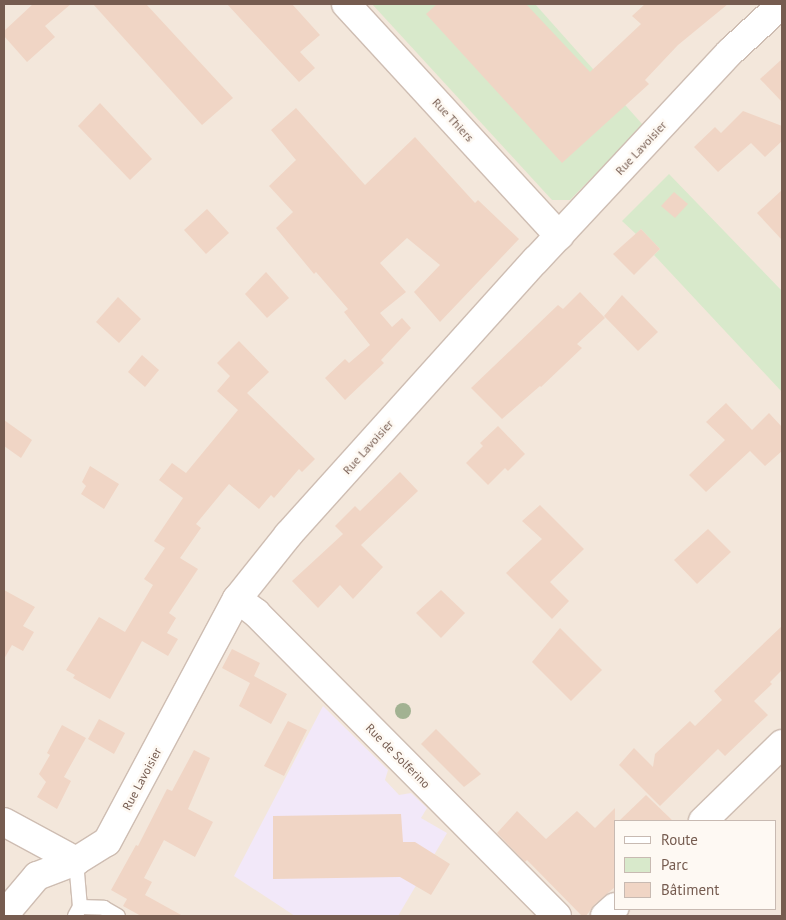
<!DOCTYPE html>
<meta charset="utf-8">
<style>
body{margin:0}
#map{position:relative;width:786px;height:920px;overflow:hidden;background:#fcf5ec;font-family:"PT Sans",sans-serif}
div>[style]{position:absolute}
.residential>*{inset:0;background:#f3e7db}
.education>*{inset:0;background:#f2e8f9}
.green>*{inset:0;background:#d8e9cb}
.building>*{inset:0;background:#f0d5c5}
.roads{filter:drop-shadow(1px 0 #cebdb2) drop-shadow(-1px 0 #cebdb2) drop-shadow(0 1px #cebdb2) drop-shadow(0 -1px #cebdb2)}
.lane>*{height:14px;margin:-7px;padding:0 7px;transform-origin:7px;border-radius:7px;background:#fff}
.street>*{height:28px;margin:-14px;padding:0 14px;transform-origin:14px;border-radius:14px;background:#fff}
.trees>*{width:16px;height:16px;margin:-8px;border-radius:50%;background:#a2b292}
span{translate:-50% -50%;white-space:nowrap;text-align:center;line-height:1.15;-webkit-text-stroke:5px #fef9f3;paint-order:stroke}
.street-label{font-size:12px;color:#765c50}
.frame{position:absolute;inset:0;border:5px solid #765c50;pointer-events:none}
.legend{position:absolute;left:614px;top:820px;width:162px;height:90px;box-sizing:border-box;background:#fef9f3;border:1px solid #c8bab2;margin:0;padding:6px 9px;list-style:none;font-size:15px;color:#765c50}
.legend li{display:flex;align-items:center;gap:10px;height:25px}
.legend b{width:25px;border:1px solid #c8bab2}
</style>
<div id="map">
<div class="residential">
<div style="clip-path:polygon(evenodd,4px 4px,782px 4px,782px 916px,4px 916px,4px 4px,615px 821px,775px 821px,775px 909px,615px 909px,615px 821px)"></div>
</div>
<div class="education">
<div style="clip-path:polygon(323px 706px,388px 770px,385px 780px,399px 795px,411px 793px,427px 808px,421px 818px,447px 833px,398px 916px,295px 916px,234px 876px)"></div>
</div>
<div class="green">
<div style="clip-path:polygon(372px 4px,535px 4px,643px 125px,570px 200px,552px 200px)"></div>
<div style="clip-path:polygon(669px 174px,782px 291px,782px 392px,654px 255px,660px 249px,641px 229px,636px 234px,622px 221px)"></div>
</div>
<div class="building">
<div style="clip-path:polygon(33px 4px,71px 4px,45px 26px,55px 37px,27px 62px,4px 36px,4px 31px)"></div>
<div style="clip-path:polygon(93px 4px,146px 4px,233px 98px,202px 125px)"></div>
<div style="clip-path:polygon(227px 4px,292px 4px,320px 35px,300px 52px,315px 68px,299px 82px)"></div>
<div style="clip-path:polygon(437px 4px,526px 4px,590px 72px,641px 24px,632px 16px,645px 4px,728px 4px,678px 45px,645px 80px,649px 84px,562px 163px,426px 14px)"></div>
<div style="clip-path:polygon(782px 59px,782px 102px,760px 79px)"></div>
<div style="clip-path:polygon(100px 103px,152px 159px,130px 180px,78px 126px)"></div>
<div style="clip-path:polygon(296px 108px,365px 185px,415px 137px,475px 203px,478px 200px,519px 239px,440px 322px,414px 292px,440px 265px,407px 238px,380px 263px,406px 292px,380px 313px,392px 327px,402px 318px,411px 328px,381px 360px,384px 363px,345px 400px,325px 378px,345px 359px,349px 363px,370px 345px,344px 312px,348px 309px,316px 272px,314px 274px,276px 228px,293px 212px,269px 186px,296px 160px,271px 130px)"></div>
<div style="clip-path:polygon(743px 111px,782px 126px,782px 141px,765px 157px,751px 143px,718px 172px,694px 147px,715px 127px,721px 133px)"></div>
<div style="clip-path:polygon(782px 190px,782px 240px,757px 213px)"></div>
<div style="clip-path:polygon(674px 192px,688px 204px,675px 218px,661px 206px)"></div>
<div style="clip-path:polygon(207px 209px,229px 233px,206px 254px,184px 230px)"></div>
<div style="clip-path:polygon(641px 229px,660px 249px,634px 275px,613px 254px)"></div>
<div style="clip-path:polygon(266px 272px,289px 298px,267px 318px,245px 294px)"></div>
<div style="clip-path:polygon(580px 292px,605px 318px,577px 344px,582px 348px,541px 387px,540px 386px,502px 419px,471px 388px,558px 305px,563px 309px)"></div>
<div style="clip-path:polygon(622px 295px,658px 332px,638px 351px,604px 316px)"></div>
<div style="clip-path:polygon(118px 297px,141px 319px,119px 343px,96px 322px)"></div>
<div style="clip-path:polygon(239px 341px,269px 372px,247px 393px,315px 459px,302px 472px,299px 469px,274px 498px,271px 495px,259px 509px,229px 484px,196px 524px,201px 528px,180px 558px,198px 569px,169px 613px,176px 618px,167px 633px,178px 639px,168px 656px,142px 641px,110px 699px,73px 678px,75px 675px,66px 670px,99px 617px,125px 632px,153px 585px,144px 579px,165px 548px,154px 541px,183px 498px,159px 480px,172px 463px,186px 473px,238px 410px,217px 391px,230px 376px,217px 363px)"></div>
<div style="clip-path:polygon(142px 355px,159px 370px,145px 387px,128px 372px)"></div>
<div style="clip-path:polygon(726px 403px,752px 430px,769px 413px,782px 427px,782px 451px,765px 466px,750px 451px,706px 492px,689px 475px,725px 440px,706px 422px)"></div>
<div style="clip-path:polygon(4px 420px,32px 440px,21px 458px,4px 446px)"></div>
<div style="clip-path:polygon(498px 426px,525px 454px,508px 471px,505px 468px,488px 485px,466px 463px,483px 446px,480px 443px)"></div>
<div style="clip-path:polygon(90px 466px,119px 484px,104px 509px,81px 494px,86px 486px,82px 482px)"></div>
<div style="clip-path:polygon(400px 472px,418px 491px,361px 545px,383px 567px,353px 599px,340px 585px,318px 608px,292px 581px,343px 534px,335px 526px,355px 506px,360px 511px)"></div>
<div style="clip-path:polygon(540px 505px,584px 549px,550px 582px,569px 601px,552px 619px,506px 573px,542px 539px,522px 521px)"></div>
<div style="clip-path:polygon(708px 529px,731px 552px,697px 584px,674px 560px)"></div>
<div style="clip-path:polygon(4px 590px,35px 607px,23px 626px,34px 632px,23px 651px,12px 645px,4px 659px)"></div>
<div style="clip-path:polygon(441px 590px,465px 613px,441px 638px,416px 613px)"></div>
<div style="clip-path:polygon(782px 626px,782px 670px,770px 682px,772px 684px,754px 701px,768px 715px,725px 756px,718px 749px,660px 806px,619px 765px,634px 748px,653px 767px,655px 754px,690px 721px,695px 726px,722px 700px,714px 691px)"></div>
<div style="clip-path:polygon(560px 628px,602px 670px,571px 701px,532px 662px)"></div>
<div style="clip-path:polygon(232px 649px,260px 663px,254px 676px,287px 694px,271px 724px,239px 706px,250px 683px,222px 668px)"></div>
<div style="clip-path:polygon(99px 719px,125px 733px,114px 754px,88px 739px)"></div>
<div style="clip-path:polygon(288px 721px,307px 730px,284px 776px,264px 766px)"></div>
<div style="clip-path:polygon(62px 725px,86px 738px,64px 777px,71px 781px,57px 809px,37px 797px,46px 782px,39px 774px,50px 755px,47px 753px)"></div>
<div style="clip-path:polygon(436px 729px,481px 774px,464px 787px,421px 744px)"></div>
<div style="clip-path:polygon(194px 750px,210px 758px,188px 809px,213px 822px,195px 857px,164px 840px,144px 878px,152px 882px,145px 895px,183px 916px,141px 916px,123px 906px,127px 899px,111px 890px,136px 845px,138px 846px,167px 789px,172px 791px)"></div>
<div style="clip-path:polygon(646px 795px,673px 821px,619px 821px)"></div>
<div style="clip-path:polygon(615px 808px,615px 887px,595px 904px,586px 916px,582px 916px,527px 860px,525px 862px,497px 833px,517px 811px,546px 839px,577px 811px,595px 828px)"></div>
<div style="clip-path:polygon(401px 814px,403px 842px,415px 842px,450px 864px,431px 895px,400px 877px,273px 879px,273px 816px)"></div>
</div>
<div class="roads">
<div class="lane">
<div style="left:80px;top:907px;width:24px;rotate:2deg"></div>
<div style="left:104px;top:908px;width:16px;rotate:30deg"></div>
<div style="left:75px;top:916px;width:10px;rotate:-61deg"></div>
<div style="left:80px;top:907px;width:46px;rotate:-95deg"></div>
</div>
<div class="street">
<div style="left:346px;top:4px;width:315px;rotate:47.4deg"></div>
<div style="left:237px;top:599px;width:24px;rotate:36deg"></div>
<div style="left:256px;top:613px;width:427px;rotate:45.2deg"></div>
<div style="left:703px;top:821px;width:110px;rotate:-44.3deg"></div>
<div style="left:4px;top:822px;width:82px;rotate:28.4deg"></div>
<div style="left:4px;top:915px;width:51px;rotate:-49.8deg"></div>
<div style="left:37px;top:876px;width:42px;rotate:-21deg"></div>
<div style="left:76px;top:861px;width:36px;rotate:-32deg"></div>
<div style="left:107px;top:842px;width:276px;rotate:-61.9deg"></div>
<div style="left:237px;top:599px;width:82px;rotate:-51.4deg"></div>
<div style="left:288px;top:535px;width:370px;rotate:-48deg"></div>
<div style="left:536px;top:260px;width:284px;rotate:-47deg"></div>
<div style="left:730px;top:52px;width:71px;rotate:-42.7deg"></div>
<div style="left:605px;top:916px;width:13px;rotate:-42deg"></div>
</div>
</div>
<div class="trees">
<div style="left:403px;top:711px"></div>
</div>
<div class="street-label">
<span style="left:453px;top:120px;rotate:47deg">Rue Thiers</span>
<span style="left:641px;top:148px;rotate:-47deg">Rue Lavoisier</span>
<span style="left:368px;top:447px;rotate:-48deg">Rue Lavoisier</span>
<span style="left:398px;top:756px;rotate:45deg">Rue de Solferino</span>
<span style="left:142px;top:779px;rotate:-62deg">Rue Lavoisier</span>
</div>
<div class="frame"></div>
<ul class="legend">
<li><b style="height:6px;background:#fff"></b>Route</li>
<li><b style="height:14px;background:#d8e9cb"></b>Parc</li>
<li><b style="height:14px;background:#f0d5c5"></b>Bâtiment</li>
</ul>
</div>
